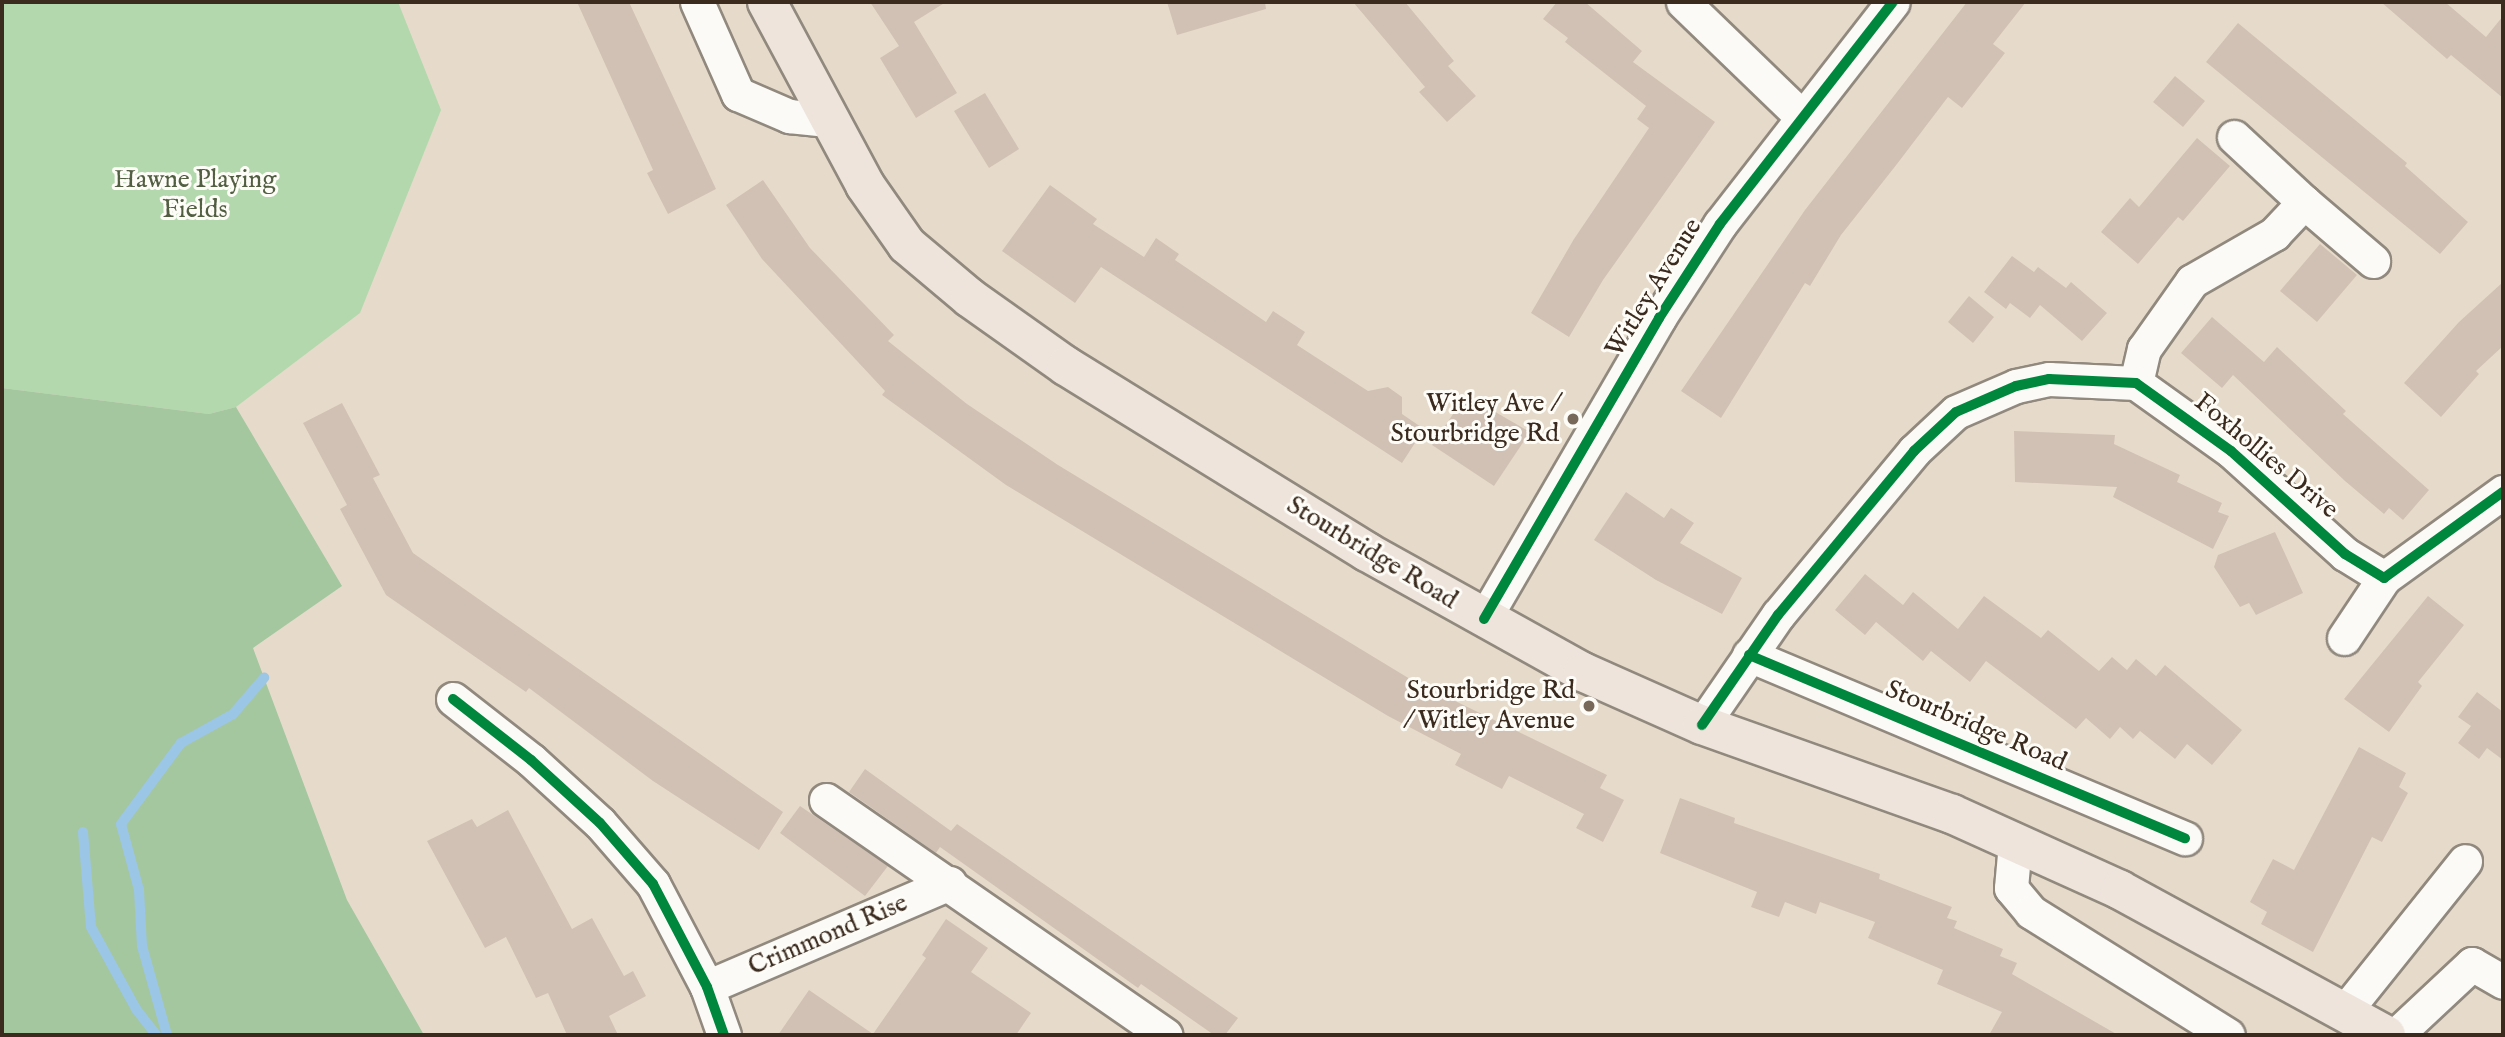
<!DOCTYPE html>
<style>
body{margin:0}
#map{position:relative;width:2505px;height:1037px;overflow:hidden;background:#e6dbca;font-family:"IM FELL English",serif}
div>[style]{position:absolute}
.green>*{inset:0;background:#b3d8ad}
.forest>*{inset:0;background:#a4c7a0}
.stream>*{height:10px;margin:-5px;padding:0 5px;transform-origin:5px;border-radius:5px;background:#9cc6e5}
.building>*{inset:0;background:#d1c1b5}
.roads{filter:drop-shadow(2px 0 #91897e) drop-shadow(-2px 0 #91897e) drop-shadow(0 2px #91897e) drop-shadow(0 -2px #91897e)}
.minor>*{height:33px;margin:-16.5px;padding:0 16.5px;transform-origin:16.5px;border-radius:16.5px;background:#fbfaf7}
.highway>*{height:38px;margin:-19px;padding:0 19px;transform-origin:19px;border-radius:19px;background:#eee4dc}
.cycleway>*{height:10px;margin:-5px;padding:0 5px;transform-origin:5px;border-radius:5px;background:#00873e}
.dots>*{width:19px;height:19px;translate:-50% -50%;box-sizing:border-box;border:4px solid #fdfcf7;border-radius:50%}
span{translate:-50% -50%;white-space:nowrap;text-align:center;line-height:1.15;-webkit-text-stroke:6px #fdfcf7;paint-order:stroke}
.park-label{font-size:26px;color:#525e42}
.street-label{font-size:26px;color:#3b2a1e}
.poi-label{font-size:26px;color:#3b2a1e}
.right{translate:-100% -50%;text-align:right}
.frame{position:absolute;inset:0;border:4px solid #3b2a1e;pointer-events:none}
</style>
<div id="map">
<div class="green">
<div style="clip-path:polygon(2px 2px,398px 2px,441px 110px,360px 313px,236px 407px,209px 414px,2px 388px)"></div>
</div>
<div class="forest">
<div style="clip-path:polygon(2px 388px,209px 414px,236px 407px,342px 586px,253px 648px,347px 900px,424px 1035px,2px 1035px)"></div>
</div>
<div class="stream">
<div style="left:83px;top:832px;width:95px;rotate:85.2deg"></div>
<div style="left:91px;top:927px;width:94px;rotate:61.2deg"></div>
<div style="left:136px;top:1009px;width:33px;rotate:52deg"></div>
<div style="left:167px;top:1035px;width:92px;rotate:-105.7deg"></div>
<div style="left:142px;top:946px;width:56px;rotate:-93.1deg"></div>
<div style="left:139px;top:890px;width:68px;rotate:-105.3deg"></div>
<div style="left:121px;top:824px;width:101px;rotate:-53.5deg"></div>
<div style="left:181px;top:743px;width:60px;rotate:-29.1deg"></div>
<div style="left:233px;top:714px;width:48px;rotate:-49.3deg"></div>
</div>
<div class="building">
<div style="clip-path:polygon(577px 2px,629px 2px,716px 189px,668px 214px,647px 173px,653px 170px)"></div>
<div style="clip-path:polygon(870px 2px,946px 2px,914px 22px,957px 93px,916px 118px,880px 58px,899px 46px)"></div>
<div style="clip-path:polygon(1167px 2px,1265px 2px,1266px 9px,1177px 35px)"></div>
<div style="clip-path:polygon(1353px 2px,1405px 2px,1454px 61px,1448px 66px,1476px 96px,1447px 122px,1419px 92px,1425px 87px)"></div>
<div style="clip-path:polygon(1557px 2px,1585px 2px,1642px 51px,1633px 62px,1715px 122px,1603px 280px,1569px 337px,1531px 313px,1574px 239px,1649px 128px,1637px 119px,1646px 106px,1565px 42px,1568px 38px,1543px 19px)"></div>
<div style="clip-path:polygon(1967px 2px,2026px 2px,1993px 44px,2005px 53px,1962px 108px,1948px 97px,1897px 164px,1841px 235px,1810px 286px,1805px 283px,1721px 418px,1681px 391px,1805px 210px)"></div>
<div style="clip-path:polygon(2381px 2px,2445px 2px,2486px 37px,2503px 16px,2503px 98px,2451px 55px,2447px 59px)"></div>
<div style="clip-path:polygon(2238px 23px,2407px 163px,2405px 166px,2468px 222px,2440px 254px,2206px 62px)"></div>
<div style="clip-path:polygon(2175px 76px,2205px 101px,2183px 127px,2153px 102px)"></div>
<div style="clip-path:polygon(985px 93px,1019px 149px,989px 168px,954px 111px)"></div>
<div style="clip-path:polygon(2197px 138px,2230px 166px,2183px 221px,2178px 217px,2138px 264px,2101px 232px,2130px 198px,2139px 207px)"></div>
<div style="clip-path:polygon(763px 180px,810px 248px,894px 335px,888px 341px,967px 404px,1058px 465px,1410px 679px,1607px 775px,1600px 788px,1624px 800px,1603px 842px,1576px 828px,1584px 814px,1509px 776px,1502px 789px,1455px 765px,1461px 754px,1388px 716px,1006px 485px,882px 395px,885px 391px,762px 259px,726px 205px)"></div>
<div style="clip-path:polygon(1050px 185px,1097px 219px,1093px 224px,1144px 257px,1156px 238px,1179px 254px,1175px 260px,1266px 322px,1273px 311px,1305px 332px,1297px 345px,1368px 391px,1388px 387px,1402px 397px,1402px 414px,1424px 429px,1402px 463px,1101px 267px,1075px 303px,1002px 251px)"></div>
<div style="clip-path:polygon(2320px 244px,2357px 275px,2317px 322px,2280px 291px)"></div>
<div style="clip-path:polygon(2012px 256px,2034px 272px,2038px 267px,2066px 288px,2071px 282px,2107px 313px,2082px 341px,2040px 305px,2030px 318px,2010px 303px,2006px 309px,1984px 292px)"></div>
<div style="clip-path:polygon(2503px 282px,2503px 346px,2476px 371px,2479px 374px,2441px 417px,2404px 383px,2459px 322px)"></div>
<div style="clip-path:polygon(1969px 296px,1994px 317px,1973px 343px,1948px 322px)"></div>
<div style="clip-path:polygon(2212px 317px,2264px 362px,2277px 347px,2346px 411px,2343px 414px,2429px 490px,2403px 520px,2389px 508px,2384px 514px,2345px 481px,2233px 375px,2222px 388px,2181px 353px)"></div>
<div style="clip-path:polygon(1466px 395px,1530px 432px,1494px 486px,1432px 445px)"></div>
<div style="clip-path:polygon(342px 403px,380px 475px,373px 478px,413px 553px,783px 812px,759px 850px,653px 781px,529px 688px,526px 692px,386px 595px,340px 509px,347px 505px,303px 423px)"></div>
<div style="clip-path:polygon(2014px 431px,2115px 435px,2114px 444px,2180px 475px,2177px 482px,2222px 503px,2218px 512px,2229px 516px,2213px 549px,2113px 497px,2117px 487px,2015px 482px)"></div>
<div style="clip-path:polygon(1626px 492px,1664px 518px,1671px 508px,1694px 523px,1680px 543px,1742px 578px,1722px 614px,1656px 580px,1594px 540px)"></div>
<div style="clip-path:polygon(2275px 532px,2303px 593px,2256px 615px,2249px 603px,2240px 607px,2214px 567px,2218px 555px)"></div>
<div style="clip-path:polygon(1865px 574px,1903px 605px,1913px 592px,1958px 629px,1984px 596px,2041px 638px,2048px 630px,2099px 671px,2112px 657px,2127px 670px,2136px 659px,2156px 676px,2165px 665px,2242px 730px,2212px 765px,2187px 744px,2175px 759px,2140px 731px,2133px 739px,2120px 727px,2110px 739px,2086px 718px,2076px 729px,1986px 661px,1970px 682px,1931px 651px,1923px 661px,1876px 622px,1865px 635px,1835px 610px)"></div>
<div style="clip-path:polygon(2428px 596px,2464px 625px,2418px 682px,2422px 686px,2389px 732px,2344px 699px)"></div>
<div style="clip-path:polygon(2477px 692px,2503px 712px,2503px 760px,2487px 748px,2479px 759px,2458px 743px,2471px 726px,2458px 717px)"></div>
<div style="clip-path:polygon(2359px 747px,2406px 773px,2399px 787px,2408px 793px,2382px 842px,2372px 837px,2313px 952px,2261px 924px,2267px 912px,2250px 902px,2273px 859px,2294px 870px)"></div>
<div style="clip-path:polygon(865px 769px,951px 831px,957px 824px,1238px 1018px,1225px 1035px,1214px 1035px,1141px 984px,1138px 988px,940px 847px,936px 853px,849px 792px)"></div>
<div style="clip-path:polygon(1680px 798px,1735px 818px,1734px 823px,1880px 874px,1879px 879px,1952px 907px,1947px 918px,1957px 921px,1954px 928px,2003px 949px,2000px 956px,2017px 963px,2012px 974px,2118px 1035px,1989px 1035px,2002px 1012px,1937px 984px,1943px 970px,1868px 938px,1875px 922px,1820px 902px,1816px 914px,1785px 902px,1779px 917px,1751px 907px,1757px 892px,1660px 853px)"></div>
<div style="clip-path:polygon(800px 806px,888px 866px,865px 896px,780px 833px)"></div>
<div style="clip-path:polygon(508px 810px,572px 929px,592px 918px,624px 976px,633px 971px,646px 996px,609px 1016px,618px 1035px,567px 1035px,548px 993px,536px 998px,506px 937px,485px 948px,427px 841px,472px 819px,477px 827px)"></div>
<div style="clip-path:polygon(946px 919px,988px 948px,971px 972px,1031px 1013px,1016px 1035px,778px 1035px,809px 990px,873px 1034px,926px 958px,922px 955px)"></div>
</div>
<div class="roads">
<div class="minor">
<div style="left:697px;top:2px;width:101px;rotate:66deg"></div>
<div style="left:738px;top:94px;width:56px;rotate:23.3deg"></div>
<div style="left:789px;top:116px;width:39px;rotate:6deg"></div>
<div style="left:1683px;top:2px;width:165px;rotate:44deg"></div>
<div style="left:2234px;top:137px;width:96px;rotate:42.9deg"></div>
<div style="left:2136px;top:383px;width:35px;rotate:-77deg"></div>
<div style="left:2144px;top:349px;width:83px;rotate:-54.8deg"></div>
<div style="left:2192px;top:281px;width:95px;rotate:-29.8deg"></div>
<div style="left:2274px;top:234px;width:44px;rotate:-46.8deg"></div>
<div style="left:2304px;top:202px;width:91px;rotate:40.5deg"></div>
<div style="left:1484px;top:619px;width:348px;rotate:-59.8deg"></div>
<div style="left:1659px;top:318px;width:112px;rotate:-57deg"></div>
<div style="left:1720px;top:224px;width:281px;rotate:-52.1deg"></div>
<div style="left:2344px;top:638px;width:72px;rotate:-56.3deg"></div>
<div style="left:1749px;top:655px;width:473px;rotate:22.8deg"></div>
<div style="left:453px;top:699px;width:99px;rotate:38deg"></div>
<div style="left:531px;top:760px;width:93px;rotate:42.4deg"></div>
<div style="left:600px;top:823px;width:81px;rotate:49deg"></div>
<div style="left:653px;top:884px;width:116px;rotate:62.3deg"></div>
<div style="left:707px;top:987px;width:51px;rotate:70.5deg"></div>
<div style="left:1702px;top:725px;width:134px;rotate:-55.4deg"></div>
<div style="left:1778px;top:615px;width:213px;rotate:-50.3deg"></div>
<div style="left:1914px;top:451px;width:57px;rotate:-42.9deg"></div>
<div style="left:1956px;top:412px;width:65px;rotate:-23.4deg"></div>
<div style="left:2016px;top:386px;width:34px;rotate:-12deg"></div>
<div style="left:2049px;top:379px;width:87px;rotate:2.6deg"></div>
<div style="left:2136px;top:383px;width:117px;rotate:35.6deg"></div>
<div style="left:2231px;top:451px;width:154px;rotate:42.1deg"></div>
<div style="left:2345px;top:554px;width:46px;rotate:31.6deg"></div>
<div style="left:2384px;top:578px;width:147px;rotate:-35.9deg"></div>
<div style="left:826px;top:800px;width:413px;rotate:34.7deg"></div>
<div style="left:2015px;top:843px;width:45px;rotate:95.1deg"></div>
<div style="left:2011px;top:888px;width:31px;rotate:50deg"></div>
<div style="left:2031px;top:912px;width:232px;rotate:32deg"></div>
<div style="left:707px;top:987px;width:264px;rotate:-23.2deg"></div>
<div style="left:2345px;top:1011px;width:192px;rotate:-51.3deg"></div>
<div style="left:2396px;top:1035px;width:104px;rotate:-43.1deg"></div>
<div style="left:2472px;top:964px;width:36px;rotate:30deg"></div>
</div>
<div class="highway">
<div style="left:767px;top:2px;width:208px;rotate:61.8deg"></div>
<div style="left:865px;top:185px;width:73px;rotate:55deg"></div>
<div style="left:907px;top:245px;width:82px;rotate:40.1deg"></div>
<div style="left:970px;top:298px;width:118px;rotate:35.3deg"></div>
<div style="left:1066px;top:366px;width:354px;rotate:31.7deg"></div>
<div style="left:1367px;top:552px;width:247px;rotate:29.1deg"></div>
<div style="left:1583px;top:672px;width:130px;rotate:24deg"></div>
<div style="left:1702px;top:725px;width:265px;rotate:19.6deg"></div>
<div style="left:1952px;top:814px;width:184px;rotate:24.3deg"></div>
<div style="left:2120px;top:890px;width:303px;rotate:28.6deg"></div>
</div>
</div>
<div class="cycleway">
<div style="left:1484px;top:619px;width:348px;rotate:-59.8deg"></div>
<div style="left:1659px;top:318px;width:112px;rotate:-57deg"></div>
<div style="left:1720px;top:224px;width:281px;rotate:-52.1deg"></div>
<div style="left:1749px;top:655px;width:473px;rotate:22.8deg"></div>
<div style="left:453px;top:699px;width:99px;rotate:38deg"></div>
<div style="left:531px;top:760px;width:93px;rotate:42.4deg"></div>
<div style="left:600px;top:823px;width:81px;rotate:49deg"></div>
<div style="left:653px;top:884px;width:116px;rotate:62.3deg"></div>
<div style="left:707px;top:987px;width:51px;rotate:70.5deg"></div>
<div style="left:1702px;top:725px;width:134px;rotate:-55.4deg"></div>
<div style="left:1778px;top:615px;width:213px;rotate:-50.3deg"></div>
<div style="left:1914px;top:451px;width:57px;rotate:-42.9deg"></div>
<div style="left:1956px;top:412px;width:65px;rotate:-23.4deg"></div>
<div style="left:2016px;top:386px;width:34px;rotate:-12deg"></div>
<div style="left:2049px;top:379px;width:87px;rotate:2.6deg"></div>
<div style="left:2136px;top:383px;width:117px;rotate:35.6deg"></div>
<div style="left:2231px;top:451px;width:154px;rotate:42.1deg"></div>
<div style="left:2345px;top:554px;width:46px;rotate:31.6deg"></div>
<div style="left:2384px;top:578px;width:147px;rotate:-35.9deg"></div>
</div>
<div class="dots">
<div style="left:1573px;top:419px;background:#77685a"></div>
<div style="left:1589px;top:706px;background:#77685a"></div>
</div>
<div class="park-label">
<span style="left:195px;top:195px">Hawne Playing<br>Fields</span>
</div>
<div class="street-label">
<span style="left:1654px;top:288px;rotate:-58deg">Witley Avenue</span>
<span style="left:2266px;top:456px;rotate:40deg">Foxhollies Drive</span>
<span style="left:1372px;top:553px;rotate:31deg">Stourbridge Road</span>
<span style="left:1976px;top:726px;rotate:23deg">Stourbridge Road</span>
<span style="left:828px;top:935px;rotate:-23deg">Crimmond Rise</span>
</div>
<div class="poi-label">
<span class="right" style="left:1559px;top:419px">Witley Ave /<br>Stourbridge Rd</span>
<span class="right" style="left:1575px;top:706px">Stourbridge Rd<br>/ Witley Avenue</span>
</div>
<div class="frame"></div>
</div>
